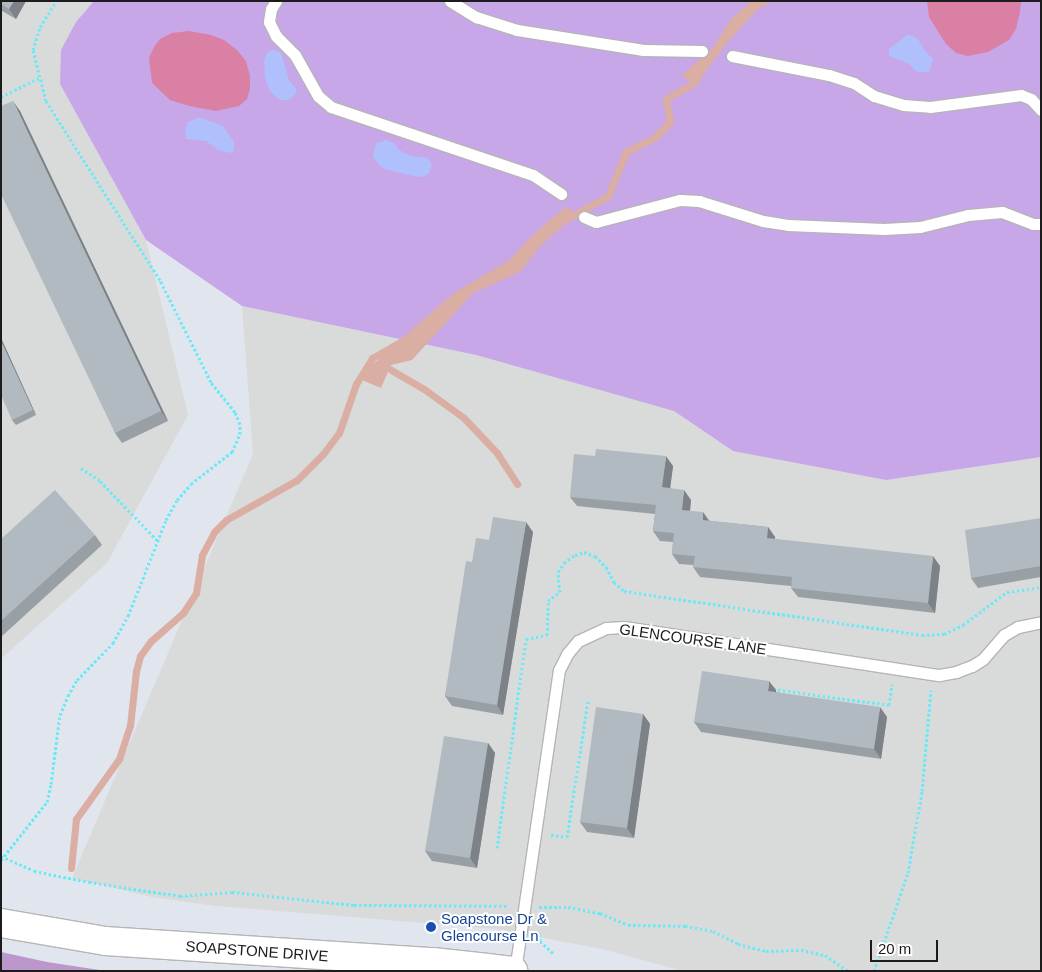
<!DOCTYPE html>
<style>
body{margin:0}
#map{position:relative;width:1042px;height:972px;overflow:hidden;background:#e1e5ed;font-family:Arial,sans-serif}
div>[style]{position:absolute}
.residential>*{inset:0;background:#d9dada}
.grass>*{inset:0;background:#c7a7e7}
.forest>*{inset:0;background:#bb97cc}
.sand>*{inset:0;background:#afc0fd}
.pitch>*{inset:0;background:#db80a5}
.water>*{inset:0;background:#daaea2}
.stream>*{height:7px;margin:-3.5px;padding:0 3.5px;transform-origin:3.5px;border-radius:3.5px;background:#daaea2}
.path>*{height:3px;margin-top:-1.5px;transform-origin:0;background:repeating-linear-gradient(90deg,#69eaf6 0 2.5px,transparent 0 5px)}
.roads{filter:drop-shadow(1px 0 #b5b5b5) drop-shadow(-1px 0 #b5b5b5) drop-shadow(0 1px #b5b5b5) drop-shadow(0 -1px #b5b5b5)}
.service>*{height:11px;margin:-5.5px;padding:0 5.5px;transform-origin:5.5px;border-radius:5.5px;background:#fff}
.tertiary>*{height:28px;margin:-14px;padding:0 14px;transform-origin:14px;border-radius:14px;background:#fff}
.wall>*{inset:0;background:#98a0a6}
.shaded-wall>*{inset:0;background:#7c8287}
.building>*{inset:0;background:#b1bac1}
.dots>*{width:14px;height:14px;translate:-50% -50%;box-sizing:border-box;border:2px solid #fff;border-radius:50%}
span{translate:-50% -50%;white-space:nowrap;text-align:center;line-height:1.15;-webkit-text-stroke:4px #fff;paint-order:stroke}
.street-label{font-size:15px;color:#1c1c1c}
.transit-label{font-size:15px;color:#164399}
.left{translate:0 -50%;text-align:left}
.frame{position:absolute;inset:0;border:2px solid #1c1c1c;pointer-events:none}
.scale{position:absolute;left:870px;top:940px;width:68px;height:22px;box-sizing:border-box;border:2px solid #1c1c1c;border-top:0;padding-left:6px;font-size:15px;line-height:18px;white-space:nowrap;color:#1c1c1c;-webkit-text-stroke:4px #fff;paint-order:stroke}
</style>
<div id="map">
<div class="residential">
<div style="clip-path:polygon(1px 1px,94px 1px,76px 22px,60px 84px,146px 240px,188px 415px,107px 563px,1px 659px)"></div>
<div style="clip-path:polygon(242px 306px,476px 355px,674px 411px,733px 451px,886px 480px,1041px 457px,1041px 971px,683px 971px,602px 949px,496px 929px,216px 906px,152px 897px,72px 878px,253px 454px)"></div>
</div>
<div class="grass">
<div style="clip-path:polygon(94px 1px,1041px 1px,1041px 457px,886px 480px,733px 451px,674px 411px,476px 355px,242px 306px,146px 240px,60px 84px,61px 50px,76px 22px)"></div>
</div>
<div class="forest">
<div style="clip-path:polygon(1px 952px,47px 962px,106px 971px,1px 971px)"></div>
</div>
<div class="sand">
<div style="clip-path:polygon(908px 34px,918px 39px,924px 50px,933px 59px,929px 72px,917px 72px,909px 64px,889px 56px,889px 49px)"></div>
<div style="clip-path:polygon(273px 50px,281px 53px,289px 80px,297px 90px,294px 96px,288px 100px,281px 100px,275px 96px,269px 90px,265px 77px,264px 60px,268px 52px)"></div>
<div style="clip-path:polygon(199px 117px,223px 126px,234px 142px,234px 150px,231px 153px,220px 151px,206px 141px,186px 139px,185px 131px,188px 122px)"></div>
<div style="clip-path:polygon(386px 140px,394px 143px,399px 150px,411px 156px,428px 158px,432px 165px,429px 173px,423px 177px,413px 176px,385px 169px,379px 165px,373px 157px,374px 150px,377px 143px)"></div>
</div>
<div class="pitch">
<div style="clip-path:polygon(927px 1px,1021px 1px,1020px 12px,1016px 29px,1009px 40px,988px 52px,968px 56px,956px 53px,946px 44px,929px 17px)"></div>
<div style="clip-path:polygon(189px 31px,211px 35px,224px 40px,237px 50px,246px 61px,250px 76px,250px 89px,247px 99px,239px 106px,216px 111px,189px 106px,170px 100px,152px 83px,149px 58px,154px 47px,160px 39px,172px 33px)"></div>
</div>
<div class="water">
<div style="clip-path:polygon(752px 1px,773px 1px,757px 10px,726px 44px,695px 86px,682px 75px,712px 49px,732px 18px)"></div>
<div style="clip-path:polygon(567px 206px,576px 216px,542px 244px,520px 272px,473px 293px,412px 360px,391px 365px,381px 388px,362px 380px,371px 366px,441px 304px,457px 291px,508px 261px,538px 230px)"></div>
</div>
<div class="stream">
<div style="left:568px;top:218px;width:46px;rotate:-28.8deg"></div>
<div style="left:608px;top:196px;width:48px;rotate:-67.8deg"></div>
<div style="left:626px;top:152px;width:33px;rotate:-27deg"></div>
<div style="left:655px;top:137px;width:21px;rotate:-45deg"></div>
<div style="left:670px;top:122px;width:23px;rotate:-100deg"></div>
<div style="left:666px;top:99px;width:32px;rotate:-30deg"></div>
<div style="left:694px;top:83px;width:6px;rotate:-59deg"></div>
<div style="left:381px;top:364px;width:50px;rotate:30.2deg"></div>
<div style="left:424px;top:389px;width:49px;rotate:35.9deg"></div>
<div style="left:464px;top:418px;width:48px;rotate:46.7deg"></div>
<div style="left:497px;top:453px;width:37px;rotate:57deg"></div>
<div style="left:71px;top:868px;width:49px;rotate:-84.2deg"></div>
<div style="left:76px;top:819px;width:74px;rotate:-54.4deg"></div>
<div style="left:119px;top:759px;width:35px;rotate:-72deg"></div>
<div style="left:130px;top:726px;width:55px;rotate:-83.8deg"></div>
<div style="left:136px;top:671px;width:16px;rotate:-75deg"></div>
<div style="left:140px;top:656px;width:19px;rotate:-54deg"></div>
<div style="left:151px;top:641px;width:43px;rotate:-41.2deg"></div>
<div style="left:183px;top:613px;width:24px;rotate:-57deg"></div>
<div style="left:196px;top:593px;width:38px;rotate:-81deg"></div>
<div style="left:202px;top:555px;width:26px;rotate:-62deg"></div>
<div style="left:214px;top:532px;width:17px;rotate:-45deg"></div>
<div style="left:226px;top:520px;width:81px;rotate:-29.4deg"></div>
<div style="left:297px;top:480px;width:37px;rotate:-45deg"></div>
<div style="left:323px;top:454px;width:26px;rotate:-53deg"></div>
<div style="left:339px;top:433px;width:52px;rotate:-70.9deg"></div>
<div style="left:356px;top:384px;width:31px;rotate:-58deg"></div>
<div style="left:372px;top:358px;width:40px;rotate:-29.7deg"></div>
</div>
<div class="path">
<div style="left:1px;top:97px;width:42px;rotate:-26.6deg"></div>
<div style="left:81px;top:468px;width:23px;rotate:34deg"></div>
<div style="left:100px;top:481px;width:82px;rotate:46deg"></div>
<div style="left:773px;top:689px;width:117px;rotate:7.9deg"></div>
<div style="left:889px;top:705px;width:21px;rotate:-82deg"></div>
<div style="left:551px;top:835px;width:16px;rotate:7deg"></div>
<div style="left:567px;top:837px;width:138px;rotate:-81.2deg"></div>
<div style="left:497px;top:848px;width:211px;rotate:-82.1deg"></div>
<div style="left:526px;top:639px;width:21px;rotate:-11deg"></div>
<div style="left:547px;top:635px;width:34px;rotate:-88deg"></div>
<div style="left:548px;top:601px;width:15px;rotate:-37deg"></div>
<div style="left:560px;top:592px;width:20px;rotate:-96deg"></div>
<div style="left:558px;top:572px;width:11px;rotate:-56deg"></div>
<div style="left:564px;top:563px;width:14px;rotate:-36deg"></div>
<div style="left:575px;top:555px;width:9px;rotate:-18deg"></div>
<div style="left:584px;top:552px;width:12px;rotate:20deg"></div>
<div style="left:595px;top:556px;width:16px;rotate:45deg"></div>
<div style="left:606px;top:567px;width:17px;rotate:62deg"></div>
<div style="left:614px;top:582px;width:13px;rotate:42deg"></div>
<div style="left:624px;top:591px;width:301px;rotate:8.4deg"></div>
<div style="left:922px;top:635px;width:22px;rotate:-3deg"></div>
<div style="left:944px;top:634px;width:21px;rotate:-25deg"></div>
<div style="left:963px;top:625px;width:55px;rotate:-36.9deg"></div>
<div style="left:1007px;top:592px;width:34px;rotate:-8deg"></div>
<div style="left:1px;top:856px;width:36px;rotate:24deg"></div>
<div style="left:34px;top:871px;width:56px;rotate:11.3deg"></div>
<div style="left:89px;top:882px;width:92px;rotate:8.7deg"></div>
<div style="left:180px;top:896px;width:52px;rotate:-4.4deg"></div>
<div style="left:232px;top:892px;width:123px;rotate:6.1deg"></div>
<div style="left:354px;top:905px;width:154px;rotate:0.4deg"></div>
<div style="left:1px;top:860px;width:74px;rotate:-51.6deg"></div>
<div style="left:47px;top:802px;width:18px;rotate:-77deg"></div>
<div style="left:51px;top:784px;width:70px;rotate:-82.6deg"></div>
<div style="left:60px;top:715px;width:21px;rotate:-67deg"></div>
<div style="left:68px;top:696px;width:18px;rotate:-61deg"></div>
<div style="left:77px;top:680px;width:52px;rotate:-45.8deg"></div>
<div style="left:113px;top:643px;width:31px;rotate:-61deg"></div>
<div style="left:128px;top:616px;width:103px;rotate:-68.4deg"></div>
<div style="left:166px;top:520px;width:23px;rotate:-61deg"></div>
<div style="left:177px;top:500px;width:21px;rotate:-49deg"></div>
<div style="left:191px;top:484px;width:52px;rotate:-38deg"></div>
<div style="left:232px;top:452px;width:20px;rotate:-66deg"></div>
<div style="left:240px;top:434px;width:10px;rotate:-90deg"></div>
<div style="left:240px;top:424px;width:13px;rotate:-113deg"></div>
<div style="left:235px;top:412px;width:38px;rotate:-129deg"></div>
<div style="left:211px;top:382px;width:114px;rotate:-116.6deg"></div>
<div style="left:160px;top:280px;width:212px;rotate:-122.5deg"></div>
<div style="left:46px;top:101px;width:53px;rotate:-104.3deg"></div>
<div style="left:33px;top:50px;width:24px;rotate:-73deg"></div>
<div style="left:40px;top:27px;width:31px;rotate:-58deg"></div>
<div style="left:539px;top:907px;width:29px"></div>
<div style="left:568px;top:907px;width:33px;rotate:11deg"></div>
<div style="left:600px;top:913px;width:30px;rotate:23deg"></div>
<div style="left:628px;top:925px;width:57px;rotate:1deg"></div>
<div style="left:685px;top:926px;width:28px;rotate:10deg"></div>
<div style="left:713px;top:931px;width:28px;rotate:27deg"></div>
<div style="left:738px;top:944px;width:29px;rotate:14deg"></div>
<div style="left:766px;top:951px;width:35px;rotate:-2deg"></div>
<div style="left:801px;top:950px;width:25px;rotate:12deg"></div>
<div style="left:825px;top:955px;width:28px;rotate:35deg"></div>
<div style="left:539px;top:934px;width:7px;rotate:82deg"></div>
<div style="left:540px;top:941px;width:18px;rotate:43deg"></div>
<div style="left:874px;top:971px;width:104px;rotate:-70.9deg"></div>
<div style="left:908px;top:873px;width:83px;rotate:-80.3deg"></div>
<div style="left:922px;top:791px;width:101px;rotate:-84.9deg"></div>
</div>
<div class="roads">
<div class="service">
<div style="left:276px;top:1px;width:9px;rotate:122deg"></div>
<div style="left:271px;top:9px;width:13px;rotate:99deg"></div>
<div style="left:269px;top:22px;width:16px;rotate:63deg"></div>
<div style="left:276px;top:36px;width:27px;rotate:45deg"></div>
<div style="left:295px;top:55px;width:47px;rotate:60.7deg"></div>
<div style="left:318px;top:96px;width:17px;rotate:40deg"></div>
<div style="left:331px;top:107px;width:213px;rotate:18.6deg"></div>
<div style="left:533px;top:175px;width:34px;rotate:34deg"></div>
<div style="left:450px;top:1px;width:31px;rotate:32deg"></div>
<div style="left:476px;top:17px;width:43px;rotate:17.6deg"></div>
<div style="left:517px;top:30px;width:128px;rotate:9deg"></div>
<div style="left:643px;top:50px;width:59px;rotate:1deg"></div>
<div style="left:732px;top:56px;width:99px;rotate:11.1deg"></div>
<div style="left:829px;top:75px;width:26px;rotate:18deg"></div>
<div style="left:854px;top:83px;width:24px;rotate:33deg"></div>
<div style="left:874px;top:96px;width:30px;rotate:17deg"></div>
<div style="left:903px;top:105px;width:27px;rotate:4deg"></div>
<div style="left:930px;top:107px;width:92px;rotate:-7.5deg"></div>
<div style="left:1021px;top:95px;width:11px;rotate:22deg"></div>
<div style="left:1031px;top:99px;width:15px;rotate:48deg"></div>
<div style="left:584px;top:217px;width:13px;rotate:23deg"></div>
<div style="left:596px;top:222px;width:87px;rotate:-14.7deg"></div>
<div style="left:680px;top:200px;width:19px;rotate:3deg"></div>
<div style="left:699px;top:201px;width:67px;rotate:17.4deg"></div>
<div style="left:763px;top:221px;width:25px;rotate:9deg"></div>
<div style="left:788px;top:225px;width:96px;rotate:2.4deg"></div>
<div style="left:884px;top:229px;width:36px;rotate:-3deg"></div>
<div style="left:920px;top:227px;width:49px;rotate:-14deg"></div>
<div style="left:968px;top:215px;width:34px;rotate:-5deg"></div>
<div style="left:1002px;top:212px;width:33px;rotate:21deg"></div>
<div style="left:1033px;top:224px;width:8px"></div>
<div style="left:515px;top:971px;width:304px;rotate:-81.7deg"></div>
<div style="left:559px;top:670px;width:18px;rotate:-63deg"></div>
<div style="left:567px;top:654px;width:17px;rotate:-50deg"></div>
<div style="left:578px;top:641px;width:31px;rotate:-25deg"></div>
<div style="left:606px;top:628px;width:18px;rotate:-3deg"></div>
<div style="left:624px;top:627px;width:319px;rotate:8.7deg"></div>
<div style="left:939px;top:675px;width:17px;rotate:-10deg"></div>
<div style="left:956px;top:672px;width:17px;rotate:-21deg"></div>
<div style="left:972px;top:666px;width:13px;rotate:-32deg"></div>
<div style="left:983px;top:659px;width:32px;rotate:-49deg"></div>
<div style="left:1004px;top:635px;width:16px;rotate:-30deg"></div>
<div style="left:1018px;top:627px;width:24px;rotate:-12deg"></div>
</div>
<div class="tertiary">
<div style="left:1px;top:923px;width:106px;rotate:9.8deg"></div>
<div style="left:105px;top:941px;width:329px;rotate:3.7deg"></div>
<div style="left:433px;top:962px;width:81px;rotate:6.3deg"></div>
</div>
</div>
<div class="wall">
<div style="clip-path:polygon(1px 1px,26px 1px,16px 19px,2px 11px,1px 13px)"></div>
<div style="clip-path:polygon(20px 111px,168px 421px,122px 443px,115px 433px)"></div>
<div style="clip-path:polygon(1px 338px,36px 415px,16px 425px,12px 420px)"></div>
<div style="clip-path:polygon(673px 466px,670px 488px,691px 500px,690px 511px,710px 521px,768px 527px,775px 537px,775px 539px,940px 566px,935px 613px,798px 597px,791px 588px,791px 586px,700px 577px,693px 567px,693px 565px,679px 564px,672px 554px,673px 542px,660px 541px,653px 531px,655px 514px,577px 506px,570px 497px)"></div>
<div style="clip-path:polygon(1041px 518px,1041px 577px,978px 588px,971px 578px)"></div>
<div style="clip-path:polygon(533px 532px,503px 715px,452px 706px,445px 696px,472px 562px,489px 540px)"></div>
<div style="clip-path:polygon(95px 535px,102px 545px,1px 637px,1px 539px)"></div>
<div style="clip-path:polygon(776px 690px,776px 692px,887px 717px,881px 759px,701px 732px,694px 722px)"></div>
<div style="clip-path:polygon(643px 714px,650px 724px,634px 838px,587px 832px,580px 822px)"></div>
<div style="clip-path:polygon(488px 743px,495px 753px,477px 868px,432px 861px,425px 851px)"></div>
</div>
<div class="shaded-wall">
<div style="clip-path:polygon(14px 1px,26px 1px,16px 19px,9px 9px)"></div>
<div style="clip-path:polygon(13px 101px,20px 111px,168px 421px,161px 411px)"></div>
<div style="clip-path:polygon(1px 338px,36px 415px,33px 410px,1px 341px)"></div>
<div style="clip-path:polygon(666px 456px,673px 466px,669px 497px,662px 487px)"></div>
<div style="clip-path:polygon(684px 490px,691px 500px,689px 520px,682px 510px)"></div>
<div style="clip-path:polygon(703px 512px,710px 522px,703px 520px)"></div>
<div style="clip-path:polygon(526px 522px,533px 532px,503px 715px,497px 705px)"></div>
<div style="clip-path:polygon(768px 527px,775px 537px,774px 548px,767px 538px)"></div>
<div style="clip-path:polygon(933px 556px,940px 566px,935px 613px,928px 603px)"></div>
<div style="clip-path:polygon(769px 681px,776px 690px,775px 701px,768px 691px)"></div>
<div style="clip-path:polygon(880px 707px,887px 717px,881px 759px,874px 749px)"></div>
<div style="clip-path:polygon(643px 714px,650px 724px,634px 838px,627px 828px)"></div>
<div style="clip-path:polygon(488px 743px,495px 753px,477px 868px,470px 858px)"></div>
</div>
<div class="building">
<div style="clip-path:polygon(1px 1px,14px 1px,9px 9px,1px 4px)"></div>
<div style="clip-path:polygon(13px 101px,161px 411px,115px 433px,1px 194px,1px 106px)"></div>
<div style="clip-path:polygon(1px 341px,33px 410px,12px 420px,1px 395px)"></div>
<div style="clip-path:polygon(596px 449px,666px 456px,662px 487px,684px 490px,682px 510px,703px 512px,703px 520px,768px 527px,767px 538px,933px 556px,928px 603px,791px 588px,792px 577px,693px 567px,695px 556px,672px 554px,674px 533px,653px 531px,656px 505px,570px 497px,574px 454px,595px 456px)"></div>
<div style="clip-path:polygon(55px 490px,95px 535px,1px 621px,1px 539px)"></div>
<div style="clip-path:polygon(493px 517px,526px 522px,497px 705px,445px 696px,466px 561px,472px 562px,476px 538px,489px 540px)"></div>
<div style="clip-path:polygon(1041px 518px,1041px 566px,971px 578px,965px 530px)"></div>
<div style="clip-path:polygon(702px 671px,769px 681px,768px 691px,880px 707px,874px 749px,694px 722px)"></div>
<div style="clip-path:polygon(596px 707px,643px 714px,627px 828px,580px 822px)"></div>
<div style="clip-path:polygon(444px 736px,488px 743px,470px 858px,425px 851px)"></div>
</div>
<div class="dots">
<div style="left:431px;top:927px;background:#1a4fb4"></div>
</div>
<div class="street-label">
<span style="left:693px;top:639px;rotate:8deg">GLENCOURSE LANE</span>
<span style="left:257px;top:951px;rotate:4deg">SOAPSTONE DRIVE</span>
</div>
<div class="transit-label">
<span class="left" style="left:441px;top:927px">Soapstone Dr &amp;<br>Glencourse Ln</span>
</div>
<div class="frame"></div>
<div class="scale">20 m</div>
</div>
